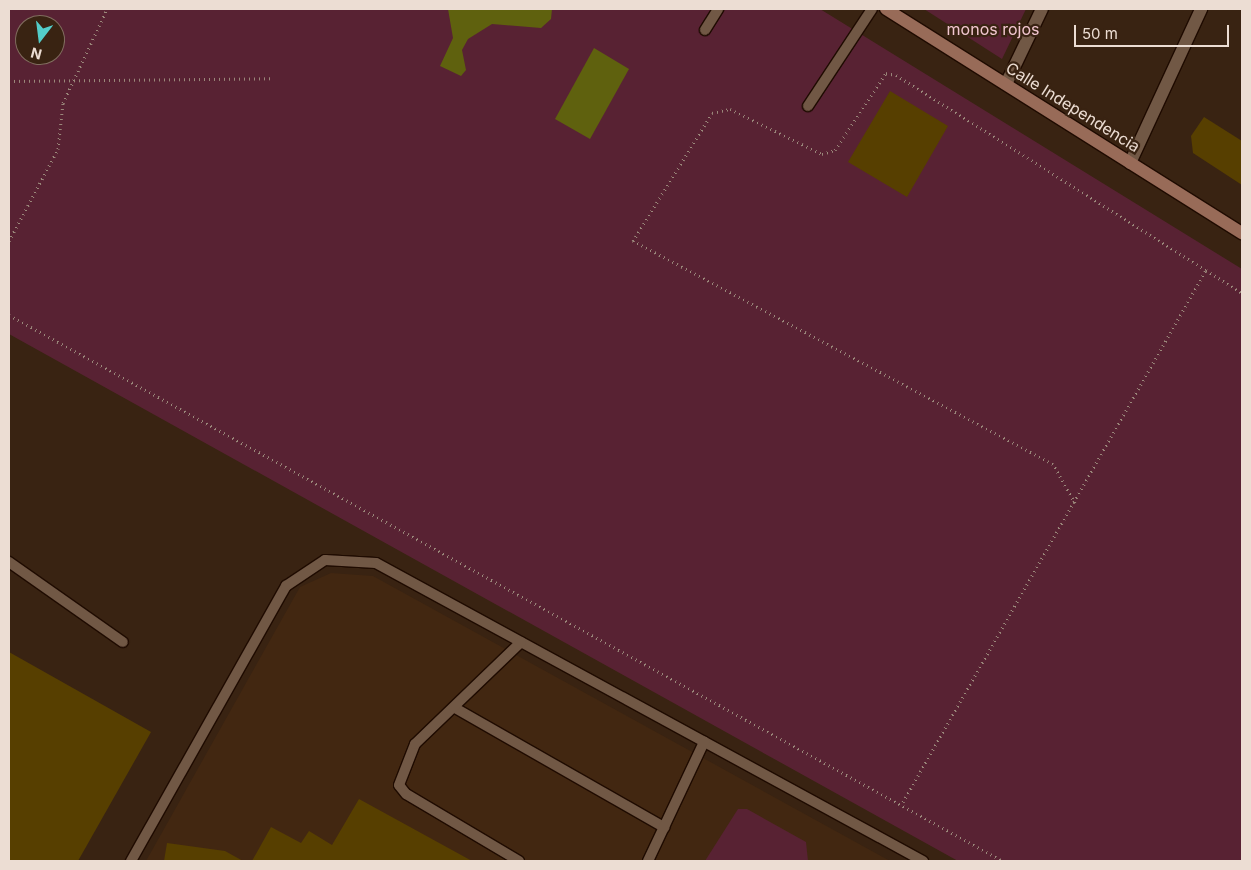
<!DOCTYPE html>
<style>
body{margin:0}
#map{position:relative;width:1251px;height:870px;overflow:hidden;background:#392312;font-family:Inter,sans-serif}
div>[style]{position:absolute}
.built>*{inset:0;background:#422711}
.green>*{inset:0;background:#582233}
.water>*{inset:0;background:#5f610e}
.building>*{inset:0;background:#573f00}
.path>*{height:3px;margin-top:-1.5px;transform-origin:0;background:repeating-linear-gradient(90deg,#9a877a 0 1px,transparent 0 5px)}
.roads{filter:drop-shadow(1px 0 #1f0b00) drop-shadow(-1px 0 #1f0b00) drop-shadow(0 1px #1f0b00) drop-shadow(0 -1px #1f0b00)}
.lane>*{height:10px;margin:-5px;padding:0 5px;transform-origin:5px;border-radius:5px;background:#715845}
.street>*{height:12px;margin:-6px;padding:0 6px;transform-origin:6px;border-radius:6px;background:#715845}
.secondary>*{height:12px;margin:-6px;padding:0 6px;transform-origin:6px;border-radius:6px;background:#986b58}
span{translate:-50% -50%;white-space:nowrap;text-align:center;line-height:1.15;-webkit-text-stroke:4.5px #392312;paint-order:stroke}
.park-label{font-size:16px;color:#f2c6d0}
.street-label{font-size:16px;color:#ecddd3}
.frame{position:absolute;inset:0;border:10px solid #ecddd3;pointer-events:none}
.north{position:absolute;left:15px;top:15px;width:50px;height:50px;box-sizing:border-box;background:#392312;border:1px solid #816d5f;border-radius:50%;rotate:195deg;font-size:14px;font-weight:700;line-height:20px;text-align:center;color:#ecddd3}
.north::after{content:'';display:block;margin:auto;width:18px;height:22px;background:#53cdc9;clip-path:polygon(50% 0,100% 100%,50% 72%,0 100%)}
.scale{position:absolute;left:1074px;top:25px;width:155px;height:22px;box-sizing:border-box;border:2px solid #ecddd3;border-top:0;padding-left:6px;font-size:15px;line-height:18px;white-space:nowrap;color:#ecddd3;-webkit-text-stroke:4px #392312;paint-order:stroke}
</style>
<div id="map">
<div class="built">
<div style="clip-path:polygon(331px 573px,373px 576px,890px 861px,146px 861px,300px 587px)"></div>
</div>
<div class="green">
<div style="clip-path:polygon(evenodd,9px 9px,820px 9px,1242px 269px,1242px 861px,958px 861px,9px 334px,9px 9px,25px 25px,55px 25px,55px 55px,25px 55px,25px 25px)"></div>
<div style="clip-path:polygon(924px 9px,1026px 9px,1002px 59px)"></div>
<div style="clip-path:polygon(738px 809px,747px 809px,806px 842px,808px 861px,705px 861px)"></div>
</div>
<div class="water">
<div style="clip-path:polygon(448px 9px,552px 9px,551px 19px,541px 28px,492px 24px,468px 39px,462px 50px,466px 70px,461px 76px,440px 66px,453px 38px)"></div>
<div style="clip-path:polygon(594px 48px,629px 69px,590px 139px,555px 119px)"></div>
</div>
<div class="building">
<div style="clip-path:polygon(890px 91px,948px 126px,907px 197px,848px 162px)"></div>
<div style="clip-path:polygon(1204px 117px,1242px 141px,1242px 185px,1193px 153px,1191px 136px)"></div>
<div style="clip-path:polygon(9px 652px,151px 732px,78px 861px,9px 861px)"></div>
<div style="clip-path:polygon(359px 799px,472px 861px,252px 861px,271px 827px,301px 843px,309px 831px,332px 845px)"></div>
<div style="clip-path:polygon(167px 843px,225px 851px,243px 861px,164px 861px)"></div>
</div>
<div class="path">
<div style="left:9px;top:81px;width:265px;rotate:-0.6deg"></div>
<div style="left:9px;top:241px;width:104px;rotate:-62deg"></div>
<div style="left:58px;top:149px;width:46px;rotate:-83.8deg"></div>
<div style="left:63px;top:103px;width:104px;rotate:-64.9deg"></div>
<div style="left:9px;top:315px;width:1134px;rotate:28.78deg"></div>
<div style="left:1075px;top:503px;width:45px;rotate:-119.4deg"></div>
<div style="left:1053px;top:464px;width:476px;rotate:-152deg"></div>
<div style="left:633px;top:241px;width:150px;rotate:-58.3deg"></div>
<div style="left:712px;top:113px;width:18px;rotate:-13deg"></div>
<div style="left:730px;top:109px;width:102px;rotate:26.1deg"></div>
<div style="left:822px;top:154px;width:14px;rotate:-17deg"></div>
<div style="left:835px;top:150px;width:92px;rotate:-56.5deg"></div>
<div style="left:886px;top:73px;width:10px;rotate:11deg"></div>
<div style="left:896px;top:75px;width:366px;rotate:32.2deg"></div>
<div style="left:903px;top:802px;width:612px;rotate:-60.34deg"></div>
<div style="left:1206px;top:270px;width:43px;rotate:32.6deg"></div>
</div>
<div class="roads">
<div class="lane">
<div style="left:705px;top:30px;width:25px;rotate:-58deg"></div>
<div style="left:808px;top:106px;width:116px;rotate:-56.6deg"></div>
<div style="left:9px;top:562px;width:139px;rotate:35.1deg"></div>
<div style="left:455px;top:708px;width:241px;rotate:29.7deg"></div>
<div style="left:131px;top:861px;width:316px;rotate:-60.6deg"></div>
<div style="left:286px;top:586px;width:47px;rotate:-33.7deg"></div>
<div style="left:325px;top:560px;width:51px;rotate:3.4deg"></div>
<div style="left:376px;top:563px;width:623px;rotate:28.58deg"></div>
<div style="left:519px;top:861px;width:131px;rotate:-149.3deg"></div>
<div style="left:406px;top:794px;width:11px;rotate:-128deg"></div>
<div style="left:399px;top:785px;width:44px;rotate:-68.7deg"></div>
<div style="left:415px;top:744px;width:147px;rotate:-43.9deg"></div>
<div style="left:648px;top:861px;width:132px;rotate:-64.8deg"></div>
</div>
<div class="street">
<div style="left:1006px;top:84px;width:83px;rotate:-64.4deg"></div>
<div style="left:1130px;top:163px;width:170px;rotate:-65.2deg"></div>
</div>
<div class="secondary">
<div style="left:886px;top:9px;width:421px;rotate:32.2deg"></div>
</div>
</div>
<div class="park-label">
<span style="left:993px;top:29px">monos rojos</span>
</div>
<div class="street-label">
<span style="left:1073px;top:107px;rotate:32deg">Calle Independencia</span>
</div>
<div class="frame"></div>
<div class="north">N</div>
<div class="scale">50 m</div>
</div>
